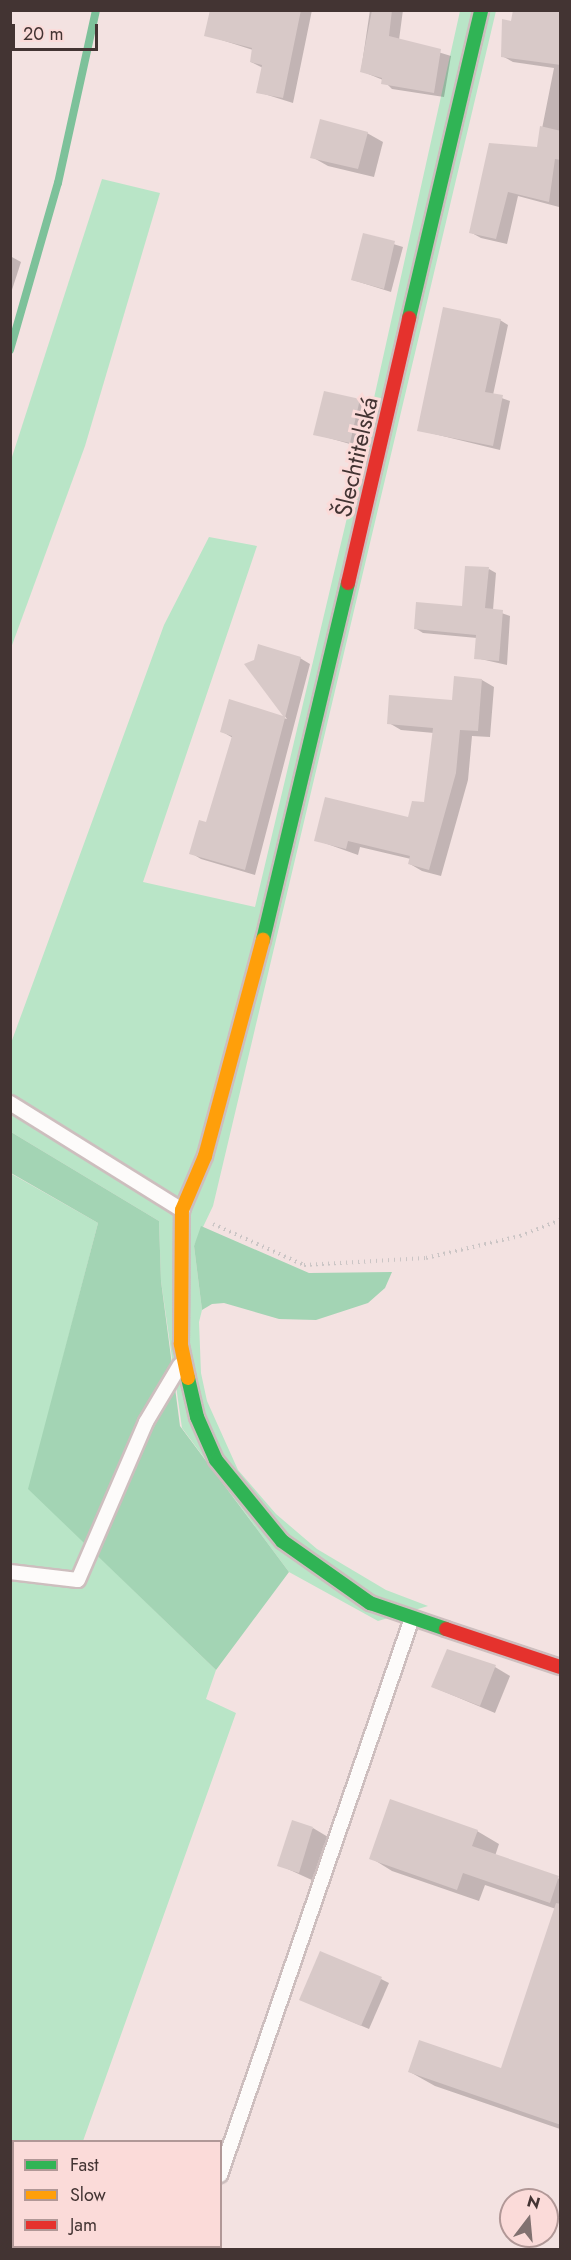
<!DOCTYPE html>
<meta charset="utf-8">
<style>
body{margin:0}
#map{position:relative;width:571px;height:2260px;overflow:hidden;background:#f3e2e1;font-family:Jost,sans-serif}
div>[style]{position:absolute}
.green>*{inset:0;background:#b9e5c7}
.forest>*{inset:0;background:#a3d4b4}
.shadow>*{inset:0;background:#0003}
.stream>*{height:8px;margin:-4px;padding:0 4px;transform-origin:4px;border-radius:4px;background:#7dc19a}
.building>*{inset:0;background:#d8c9c8}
.path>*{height:4px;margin-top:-2px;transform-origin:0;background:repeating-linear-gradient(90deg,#cbc5c5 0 1.5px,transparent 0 6px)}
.roads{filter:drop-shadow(2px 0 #cdbebe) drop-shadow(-2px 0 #cdbebe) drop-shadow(0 2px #cdbebe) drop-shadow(0 -2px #cdbebe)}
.lane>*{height:14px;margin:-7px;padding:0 7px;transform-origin:7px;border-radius:7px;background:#fdfbfa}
.fast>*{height:14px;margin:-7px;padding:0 7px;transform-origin:7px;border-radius:7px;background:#30b455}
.slow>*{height:14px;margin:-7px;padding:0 7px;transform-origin:7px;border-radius:7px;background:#ff9f0a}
.jam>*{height:14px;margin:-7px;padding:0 7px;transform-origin:7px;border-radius:7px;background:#e5322d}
span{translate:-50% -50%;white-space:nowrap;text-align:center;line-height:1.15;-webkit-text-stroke:6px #fbdbd9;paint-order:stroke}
.street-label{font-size:24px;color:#433433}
.frame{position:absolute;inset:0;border:12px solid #433433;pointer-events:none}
.legend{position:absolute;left:12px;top:2140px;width:210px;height:108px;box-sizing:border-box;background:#fbdbd9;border:2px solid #b19897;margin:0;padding:8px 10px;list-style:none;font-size:18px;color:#433433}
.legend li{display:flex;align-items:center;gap:12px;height:30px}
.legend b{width:30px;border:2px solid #b19897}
.north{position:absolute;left:499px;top:2188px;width:60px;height:60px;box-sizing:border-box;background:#fbdbd9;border:2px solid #b19897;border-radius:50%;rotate:16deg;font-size:16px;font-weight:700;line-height:24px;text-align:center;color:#433433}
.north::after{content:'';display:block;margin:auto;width:21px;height:27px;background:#817170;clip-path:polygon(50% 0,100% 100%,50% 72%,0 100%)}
.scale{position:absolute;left:12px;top:24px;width:86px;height:27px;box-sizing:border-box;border:3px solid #433433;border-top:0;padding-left:8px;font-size:18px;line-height:21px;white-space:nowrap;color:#433433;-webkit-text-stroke:4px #fbdbd9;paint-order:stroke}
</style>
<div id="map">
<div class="green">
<div style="clip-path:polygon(460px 11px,496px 11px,213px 1206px,194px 1246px,202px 1310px,199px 1322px,201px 1373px,207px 1401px,238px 1470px,276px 1514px,317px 1549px,386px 1590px,428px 1606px,378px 1621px,289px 1572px,182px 1428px,161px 1281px,159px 1221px,11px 1132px,11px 1043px,164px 625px,209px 537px,257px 546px,143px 882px,255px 907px,354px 488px)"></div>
<div style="clip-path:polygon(102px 179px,160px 193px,85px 446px,11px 648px,11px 460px)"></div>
<div style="clip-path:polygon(10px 1173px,98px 1223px,29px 1489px,216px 1670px,206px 1699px,236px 1713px,83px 2141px,14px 2142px,14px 2246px,135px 2249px,11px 2249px)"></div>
</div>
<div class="forest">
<div style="clip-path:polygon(11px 1132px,159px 1221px,161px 1281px,180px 1426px,289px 1572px,216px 1670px,28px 1489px,98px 1223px,11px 1173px)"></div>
<div style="clip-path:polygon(201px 1226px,309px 1273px,392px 1272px,385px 1288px,368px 1303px,316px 1320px,279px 1319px,224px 1303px,212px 1304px,202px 1310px,194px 1246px)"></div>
</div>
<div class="shadow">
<div style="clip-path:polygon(212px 10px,312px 10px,293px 103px,258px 92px,263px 68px,251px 62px,253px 50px,206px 35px)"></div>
<div style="clip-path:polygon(370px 10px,403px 10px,399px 40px,451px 56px,444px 97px,392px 89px,383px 80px,361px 71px)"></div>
<div style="clip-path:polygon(560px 10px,559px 207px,518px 196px,507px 244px,481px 238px,470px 232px,538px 149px,554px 68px,513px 62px,502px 56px,513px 22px)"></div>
<div style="clip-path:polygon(367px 133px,383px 142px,374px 177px,328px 166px,312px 157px)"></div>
<div style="clip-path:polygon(364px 235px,403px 247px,391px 292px,353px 280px)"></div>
<div style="clip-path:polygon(10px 256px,21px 262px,10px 296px)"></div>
<div style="clip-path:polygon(500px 320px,508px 325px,493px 395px,510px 401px,500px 450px,418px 430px)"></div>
<div style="clip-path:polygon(359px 401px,367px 405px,357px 446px,315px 434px)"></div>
<div style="clip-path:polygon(489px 569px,496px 573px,493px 610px,510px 616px,507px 665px,476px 658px,477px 638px,423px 633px,415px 628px,463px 608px)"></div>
<div style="clip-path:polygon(300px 658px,310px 664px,255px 875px,201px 859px,191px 853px,207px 823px,233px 738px,221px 731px,230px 701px,287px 719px,247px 665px)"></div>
<div style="clip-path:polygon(482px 680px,494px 687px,490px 737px,472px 736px,468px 780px,441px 876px,422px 871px,410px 864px,411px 859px,360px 847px,358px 855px,316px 840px,409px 819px,425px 803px,434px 733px,401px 730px,389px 723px,454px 702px)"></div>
<div style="clip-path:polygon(495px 1667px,510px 1676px,495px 1713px,433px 1687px)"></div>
<div style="clip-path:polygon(313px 1828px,328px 1837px,314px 1881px,279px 1865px)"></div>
<div style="clip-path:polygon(477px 1831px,499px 1844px,495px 1856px,560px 1879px,560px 2129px,435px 2086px,410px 2072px,502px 2070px,556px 1909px,485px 1885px,479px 1901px,392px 1871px,371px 1858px)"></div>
<div style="clip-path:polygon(381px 1979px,389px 1983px,369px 2029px,308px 2003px)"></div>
</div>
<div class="stream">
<div style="left:10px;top:350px;width:174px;rotate:-74deg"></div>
<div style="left:58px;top:183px;width:177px;rotate:-77.6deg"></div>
</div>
<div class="building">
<div style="clip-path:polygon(210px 10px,301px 10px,283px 98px,256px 93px,262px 65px,250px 62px,252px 48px,204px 36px)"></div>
<div style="clip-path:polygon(372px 10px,392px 10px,389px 36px,441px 49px,434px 93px,381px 84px,382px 78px,360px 72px)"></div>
<div style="clip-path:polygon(513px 10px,561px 10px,561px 65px,501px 57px,502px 19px,511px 21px)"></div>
<div style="clip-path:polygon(320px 119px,368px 132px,358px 169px,310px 158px)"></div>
<div style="clip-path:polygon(540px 126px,561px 131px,561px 160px,555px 159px,549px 202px,508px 192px,496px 239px,469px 233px,489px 143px,537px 147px)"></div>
<div style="clip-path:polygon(363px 233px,395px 241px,384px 289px,351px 280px)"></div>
<div style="clip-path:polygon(443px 307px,501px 319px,485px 392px,503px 395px,493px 446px,417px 431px)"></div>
<div style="clip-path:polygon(324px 391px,360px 399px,350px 443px,313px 435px)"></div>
<div style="clip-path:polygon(465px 566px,489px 567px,485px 608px,503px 610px,499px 661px,474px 659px,476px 635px,414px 629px,416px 602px,462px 606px)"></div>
<div style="clip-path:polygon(258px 644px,301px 657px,245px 870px,189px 854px,199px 820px,206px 822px,232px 736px,220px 732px,229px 699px,283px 716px,244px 664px,254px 660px)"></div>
<div style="clip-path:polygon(454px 676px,482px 679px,478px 731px,460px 730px,456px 773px,429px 870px,408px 864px,410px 856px,348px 841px,346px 849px,314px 841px,325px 797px,408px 817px,412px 801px,424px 802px,433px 728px,387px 724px,389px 695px,452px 700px)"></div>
<div style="clip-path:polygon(447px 1649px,496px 1665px,480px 1706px,431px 1687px)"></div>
<div style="clip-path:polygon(390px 1799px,478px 1830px,472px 1846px,559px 1876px,550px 1903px,463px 1873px,457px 1890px,369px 1859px)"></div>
<div style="clip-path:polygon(292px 1820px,313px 1827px,299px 1873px,277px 1866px)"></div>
<div style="clip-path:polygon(556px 1903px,561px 1904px,561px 2125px,408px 2072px,419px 2040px,501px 2068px)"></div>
<div style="clip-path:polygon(320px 1951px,382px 1977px,361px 2026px,299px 2000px)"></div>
</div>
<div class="path">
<div style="left:213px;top:1224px;width:100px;rotate:24.3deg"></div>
<div style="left:304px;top:1265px;width:122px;rotate:-3.3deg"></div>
<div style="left:426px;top:1258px;width:97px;rotate:-13.2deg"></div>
<div style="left:520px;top:1236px;width:43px;rotate:-21.8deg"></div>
</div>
<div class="roads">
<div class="lane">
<div style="left:10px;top:1103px;width:203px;rotate:31.9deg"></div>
<div style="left:10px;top:1572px;width:68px;rotate:6.7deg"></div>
<div style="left:78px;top:1580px;width:172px;rotate:-66.7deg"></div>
<div style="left:146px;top:1422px;width:66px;rotate:-59.2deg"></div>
<div style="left:220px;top:2175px;width:589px;rotate:-70.98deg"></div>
<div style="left:195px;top:2250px;width:4px;rotate:-76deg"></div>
</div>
<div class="fast">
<div style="left:409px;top:318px;width:316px;rotate:-76.8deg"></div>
<div style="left:263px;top:940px;width:367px;rotate:-76.6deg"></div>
<div style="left:188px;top:1378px;width:40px;rotate:77deg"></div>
<div style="left:197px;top:1417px;width:47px;rotate:66.2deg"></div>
<div style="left:216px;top:1460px;width:104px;rotate:50.8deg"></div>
<div style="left:282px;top:1541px;width:108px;rotate:35.2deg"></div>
<div style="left:370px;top:1603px;width:80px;rotate:18.9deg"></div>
</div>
<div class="slow">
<div style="left:188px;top:1378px;width:35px;rotate:-102deg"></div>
<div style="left:181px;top:1344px;width:134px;rotate:-89.6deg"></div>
<div style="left:182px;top:1210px;width:59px;rotate:-66.9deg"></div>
<div style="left:205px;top:1156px;width:224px;rotate:-75deg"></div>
</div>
<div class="jam">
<div style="left:348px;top:583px;width:272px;rotate:-77deg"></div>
<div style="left:446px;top:1629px;width:120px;rotate:18.4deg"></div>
</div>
</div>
<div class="street-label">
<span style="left:356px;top:457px;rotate:-77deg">Šlechtitelská</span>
</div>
<div class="frame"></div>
<ul class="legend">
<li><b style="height:8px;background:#30b455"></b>Fast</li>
<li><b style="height:8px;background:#ff9f0a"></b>Slow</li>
<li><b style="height:8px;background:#e5322d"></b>Jam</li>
</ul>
<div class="north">N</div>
<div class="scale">20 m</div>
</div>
